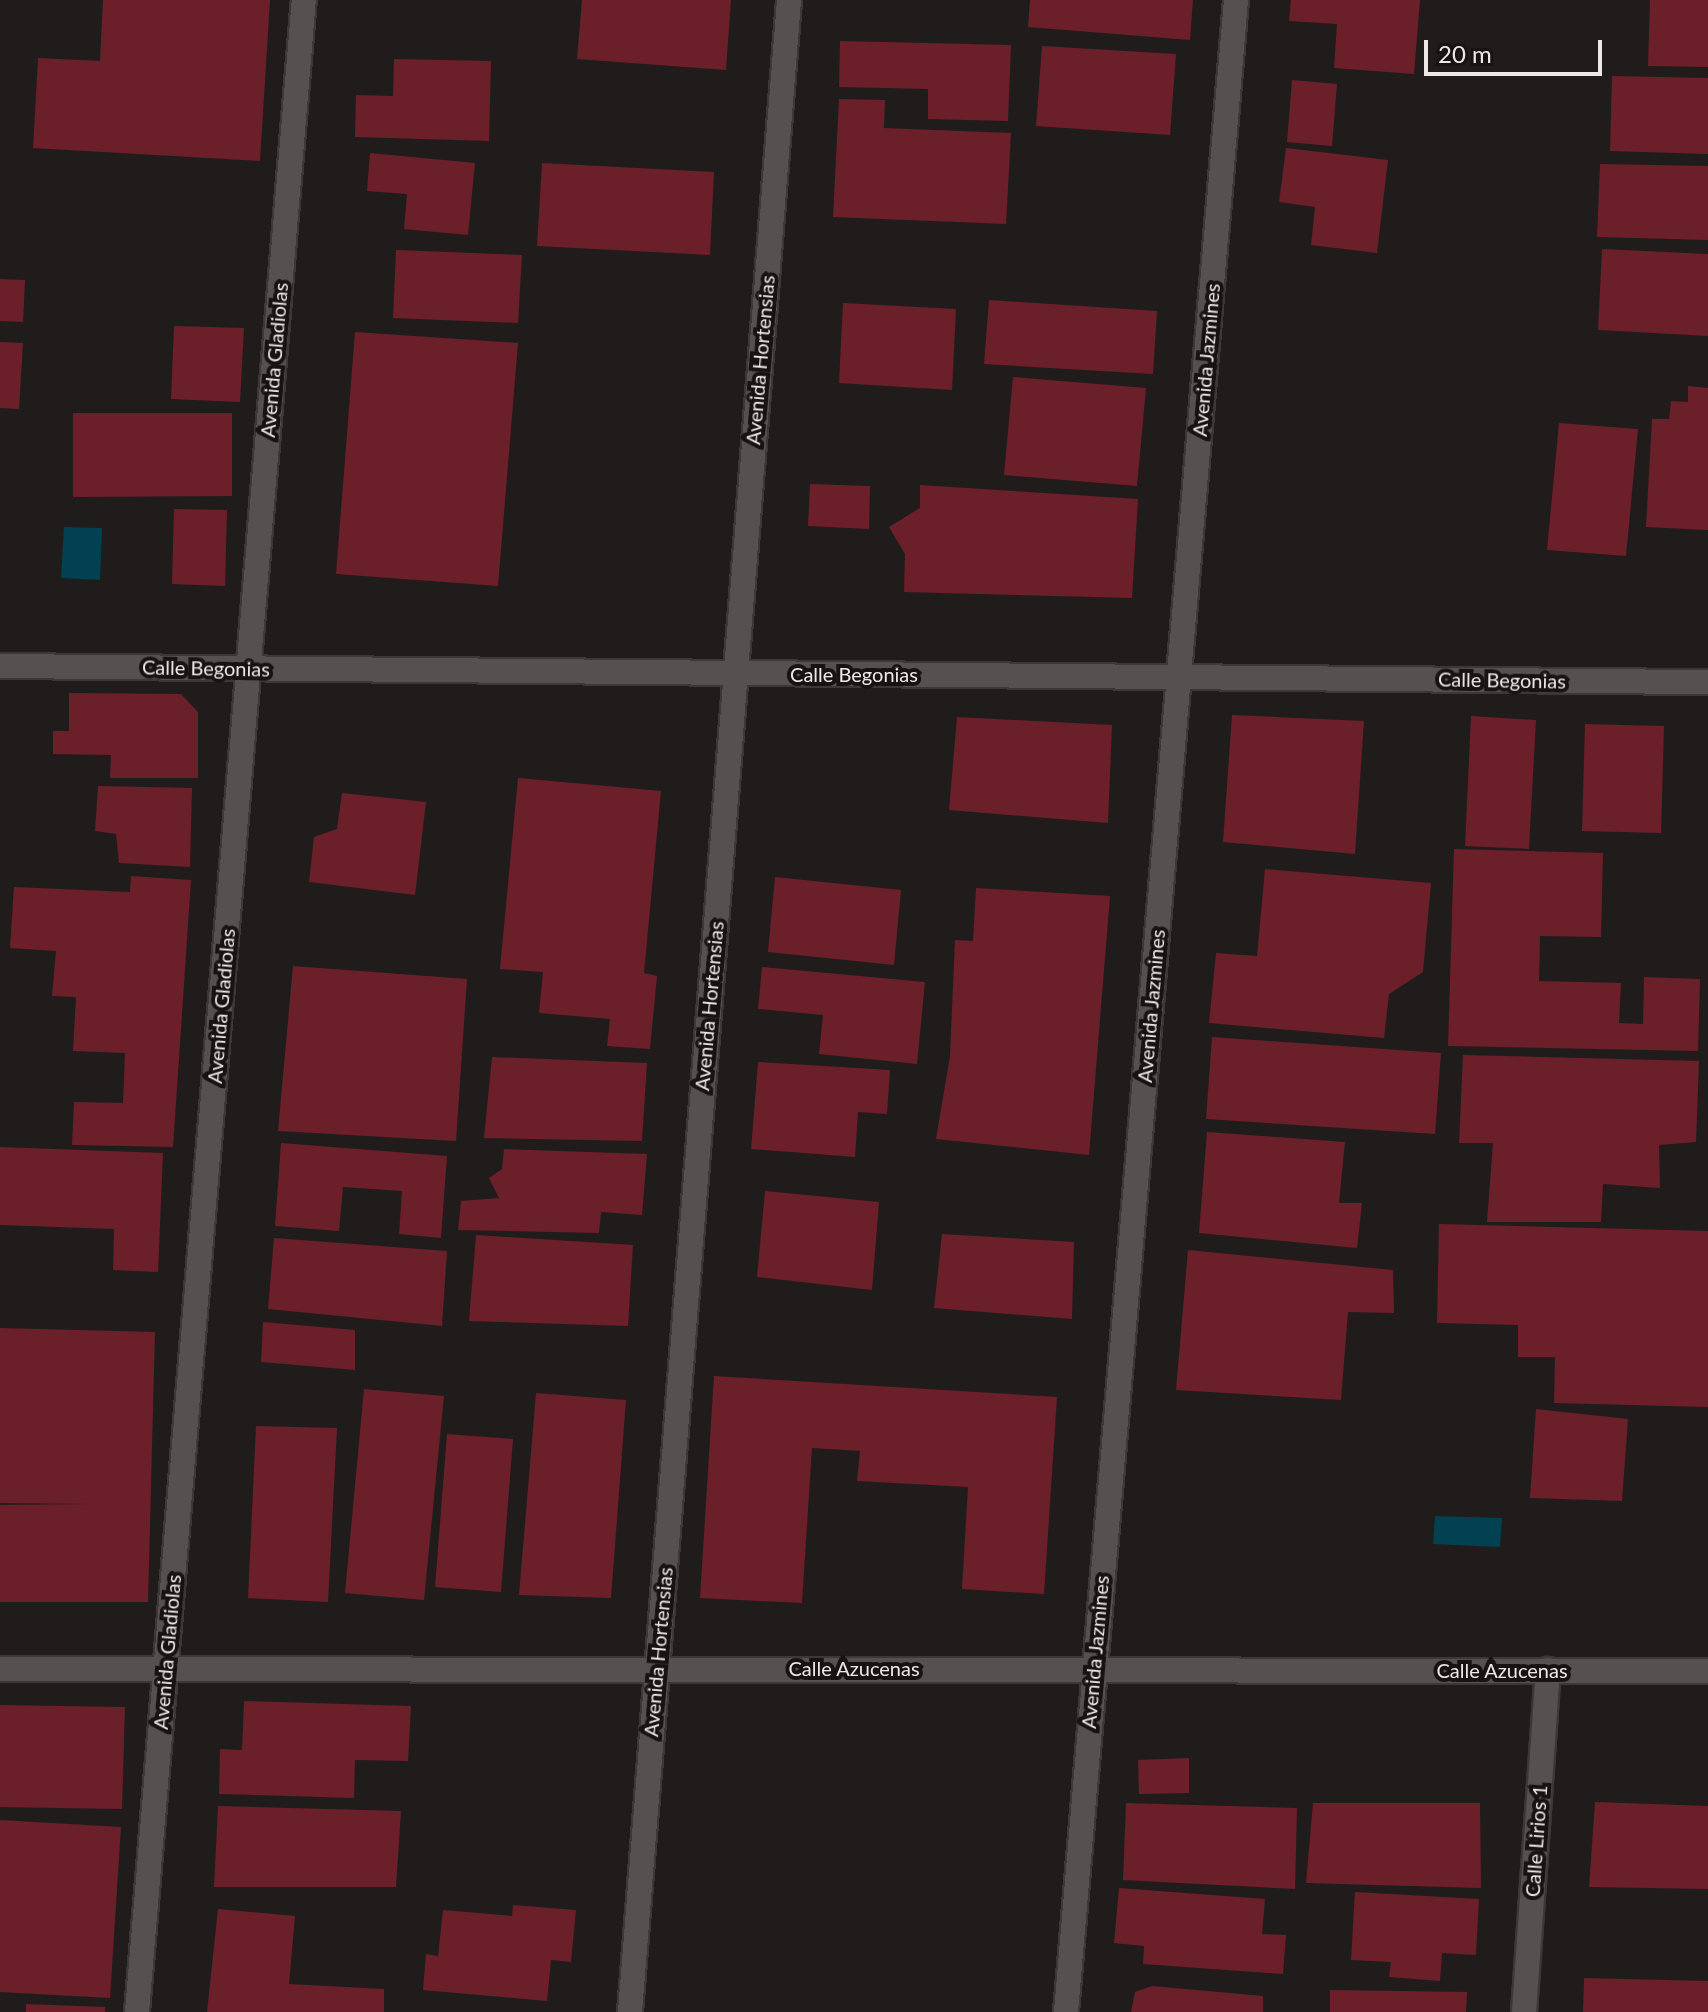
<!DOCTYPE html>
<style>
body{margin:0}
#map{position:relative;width:1708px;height:2012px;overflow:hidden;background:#211c1c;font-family:Lato,sans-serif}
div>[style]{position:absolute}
.water>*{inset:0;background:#014152}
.building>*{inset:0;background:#6b1f29}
.roads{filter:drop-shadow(2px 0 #3c3838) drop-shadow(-2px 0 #3c3838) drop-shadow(0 2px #3c3838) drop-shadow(0 -2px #3c3838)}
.street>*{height:24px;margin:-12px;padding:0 12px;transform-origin:12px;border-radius:12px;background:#565050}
span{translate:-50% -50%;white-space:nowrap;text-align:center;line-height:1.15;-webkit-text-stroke:8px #181313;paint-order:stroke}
.street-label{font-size:20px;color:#ece8e8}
.scale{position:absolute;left:1424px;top:40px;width:178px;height:36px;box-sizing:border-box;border:4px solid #ece8e8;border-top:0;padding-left:10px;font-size:24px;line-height:28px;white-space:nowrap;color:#ece8e8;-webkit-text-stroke:6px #181313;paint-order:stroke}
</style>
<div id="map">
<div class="water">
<div style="clip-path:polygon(64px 527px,102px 528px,100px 580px,61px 578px)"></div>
<div style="clip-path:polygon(1435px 1516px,1502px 1518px,1500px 1547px,1433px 1544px)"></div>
</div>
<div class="building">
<div style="clip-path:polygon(103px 0,270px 0,260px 161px,33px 148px,38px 58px,100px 61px)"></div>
<div style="clip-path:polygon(582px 0,731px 0,726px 70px,577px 59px)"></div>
<div style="clip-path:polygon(1030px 0,1193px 0,1190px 40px,1028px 27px)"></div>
<div style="clip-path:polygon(1291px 0,1420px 0,1414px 74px,1334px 68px,1337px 24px,1289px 21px)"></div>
<div style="clip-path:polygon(1650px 0,1708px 0,1708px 67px,1648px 66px)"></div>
<div style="clip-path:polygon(840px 41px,1011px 45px,1008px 121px,928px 119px,928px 89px,839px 87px)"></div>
<div style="clip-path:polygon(1042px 46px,1176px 54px,1170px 135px,1036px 126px)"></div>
<div style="clip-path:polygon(394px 59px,491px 61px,489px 141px,355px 137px,356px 95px,393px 96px)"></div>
<div style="clip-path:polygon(1612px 76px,1708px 78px,1708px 154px,1610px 151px)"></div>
<div style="clip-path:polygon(1292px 80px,1337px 84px,1332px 146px,1287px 142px)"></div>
<div style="clip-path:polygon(839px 99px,885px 100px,884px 128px,1011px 133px,1006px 224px,833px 217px)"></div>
<div style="clip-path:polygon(1286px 148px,1388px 160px,1377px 253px,1311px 245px,1315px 207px,1279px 202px)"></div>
<div style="clip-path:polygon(370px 153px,475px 163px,468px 235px,404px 229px,407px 194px,367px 191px)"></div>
<div style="clip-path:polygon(542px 163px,714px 172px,710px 255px,537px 246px)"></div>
<div style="clip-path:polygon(1600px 164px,1708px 166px,1708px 240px,1597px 237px)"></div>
<div style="clip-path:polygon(1602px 249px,1708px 254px,1708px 336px,1598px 330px)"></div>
<div style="clip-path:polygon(396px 250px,522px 255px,518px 323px,393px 318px)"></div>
<div style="clip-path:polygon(0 279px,25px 280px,23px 322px,0 321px)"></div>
<div style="clip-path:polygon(989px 300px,1157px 311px,1153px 374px,984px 364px)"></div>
<div style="clip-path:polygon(843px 303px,956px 309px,952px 390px,839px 383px)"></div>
<div style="clip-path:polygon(174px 326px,244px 328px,240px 402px,171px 399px)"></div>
<div style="clip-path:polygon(355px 332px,518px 343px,498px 586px,336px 574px)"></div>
<div style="clip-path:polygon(0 342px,23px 343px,19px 409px,0 408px)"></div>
<div style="clip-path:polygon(1013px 377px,1146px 388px,1137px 486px,1004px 475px)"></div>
<div style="clip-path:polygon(1688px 386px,1708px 388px,1708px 530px,1646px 527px,1652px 419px,1669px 419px,1671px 401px,1688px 402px)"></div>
<div style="clip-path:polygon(73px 413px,232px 413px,232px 496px,73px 497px)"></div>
<div style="clip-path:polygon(1559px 423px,1638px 429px,1626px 556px,1547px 550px)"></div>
<div style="clip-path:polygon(810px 484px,870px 486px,869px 529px,808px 526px)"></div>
<div style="clip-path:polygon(920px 485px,1138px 499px,1132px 598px,904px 592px,905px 554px,889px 527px,920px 508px)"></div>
<div style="clip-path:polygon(174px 509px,227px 510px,225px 586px,172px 584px)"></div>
<div style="clip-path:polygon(69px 693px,181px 694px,198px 712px,198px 778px,110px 778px,111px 755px,53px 754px,53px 731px,69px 731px)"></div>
<div style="clip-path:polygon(1232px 715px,1364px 721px,1355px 854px,1223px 842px)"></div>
<div style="clip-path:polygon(1471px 716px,1536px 720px,1529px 849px,1465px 846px)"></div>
<div style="clip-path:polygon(957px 717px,1112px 725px,1108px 823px,949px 810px)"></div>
<div style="clip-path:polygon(1585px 724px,1664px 726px,1661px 833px,1582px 831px)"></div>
<div style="clip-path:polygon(518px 778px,661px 791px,644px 973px,657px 976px,650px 1049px,607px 1046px,610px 1019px,539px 1013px,543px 972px,500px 969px)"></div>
<div style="clip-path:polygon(98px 786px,192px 788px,190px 867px,119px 863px,116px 834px,95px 831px)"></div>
<div style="clip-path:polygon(342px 793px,426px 802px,415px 895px,309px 882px,314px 837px,337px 829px)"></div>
<div style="clip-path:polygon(1454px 849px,1603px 853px,1601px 937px,1540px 936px,1539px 981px,1621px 983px,1619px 1023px,1643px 1024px,1644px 977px,1700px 979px,1698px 1051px,1448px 1046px)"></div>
<div style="clip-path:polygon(1265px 869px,1431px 883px,1423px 972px,1389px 994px,1384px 1038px,1209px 1023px,1216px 953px,1257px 956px)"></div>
<div style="clip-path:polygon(131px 876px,191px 880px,173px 1147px,72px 1145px,74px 1102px,123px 1103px,125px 1053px,73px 1051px,76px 997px,52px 996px,56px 951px,10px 948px,14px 887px,130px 892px)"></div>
<div style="clip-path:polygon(775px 877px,901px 890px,894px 965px,768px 952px)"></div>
<div style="clip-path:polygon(976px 888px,1110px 896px,1089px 1155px,936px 1139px,950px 1056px,955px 940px,973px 941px)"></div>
<div style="clip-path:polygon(293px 966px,467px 979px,456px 1141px,278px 1131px)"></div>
<div style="clip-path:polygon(762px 967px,925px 982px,917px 1064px,819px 1054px,823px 1015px,758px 1009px)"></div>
<div style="clip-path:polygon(1212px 1037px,1441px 1053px,1435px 1134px,1206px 1119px)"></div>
<div style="clip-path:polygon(1463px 1055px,1699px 1061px,1696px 1142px,1659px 1145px,1660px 1188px,1603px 1184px,1601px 1222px,1487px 1222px,1493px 1143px,1459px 1143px)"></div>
<div style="clip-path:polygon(492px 1057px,647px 1063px,642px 1141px,484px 1138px)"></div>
<div style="clip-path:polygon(758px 1062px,890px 1070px,887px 1114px,858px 1112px,855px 1157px,751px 1149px)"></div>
<div style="clip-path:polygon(1207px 1132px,1345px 1142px,1339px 1203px,1362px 1203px,1357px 1248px,1199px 1233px)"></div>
<div style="clip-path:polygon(281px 1143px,447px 1156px,441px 1238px,399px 1234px,402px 1191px,343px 1187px,339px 1231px,275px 1226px)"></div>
<div style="clip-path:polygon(0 1147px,163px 1153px,158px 1272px,113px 1270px,114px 1229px,0 1225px)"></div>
<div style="clip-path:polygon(504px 1149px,647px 1154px,642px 1215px,601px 1212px,599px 1233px,458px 1230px,461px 1201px,499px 1198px,489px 1178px,502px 1169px)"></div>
<div style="clip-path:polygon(765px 1191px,879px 1202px,872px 1290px,757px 1277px)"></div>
<div style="clip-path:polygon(1439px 1224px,1708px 1231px,1708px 1407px,1554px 1403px,1555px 1357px,1518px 1357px,1518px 1325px,1437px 1323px)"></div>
<div style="clip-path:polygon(942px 1234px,1074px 1242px,1072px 1319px,934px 1308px)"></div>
<div style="clip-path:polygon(476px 1235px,633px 1245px,628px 1326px,469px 1321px)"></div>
<div style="clip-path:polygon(274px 1238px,447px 1251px,442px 1326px,268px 1309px)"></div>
<div style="clip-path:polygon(1188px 1250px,1393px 1270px,1394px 1313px,1348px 1312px,1341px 1400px,1176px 1390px)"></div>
<div style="clip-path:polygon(263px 1322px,355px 1330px,355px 1370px,261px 1362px)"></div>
<div style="clip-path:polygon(0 1328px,155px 1332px,148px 1602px,0 1602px,0 1505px,89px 1504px,0 1503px)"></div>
<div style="clip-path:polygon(714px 1376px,1057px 1397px,1044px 1594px,962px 1589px,968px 1487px,857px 1481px,860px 1451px,812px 1448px,802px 1603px,700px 1598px)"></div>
<div style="clip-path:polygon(364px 1389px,444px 1396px,424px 1600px,345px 1593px)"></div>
<div style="clip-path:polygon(536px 1393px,626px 1400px,611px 1598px,519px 1595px)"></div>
<div style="clip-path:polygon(1536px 1409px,1628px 1419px,1622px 1501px,1530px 1498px)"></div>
<div style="clip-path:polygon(256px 1426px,337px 1428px,328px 1602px,248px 1598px)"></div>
<div style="clip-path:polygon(447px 1434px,513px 1439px,501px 1592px,435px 1587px)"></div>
<div style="clip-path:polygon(244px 1701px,411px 1706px,408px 1761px,355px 1760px,354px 1798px,219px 1794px,220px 1749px,242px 1750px)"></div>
<div style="clip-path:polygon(0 1705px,125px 1707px,122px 1809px,0 1807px)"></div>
<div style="clip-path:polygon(1189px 1758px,1189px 1793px,1139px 1794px,1138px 1760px)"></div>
<div style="clip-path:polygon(1595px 1802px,1708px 1806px,1708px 1889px,1589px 1887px)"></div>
<div style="clip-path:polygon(1126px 1803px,1297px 1808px,1295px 1889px,1123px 1880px)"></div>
<div style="clip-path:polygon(1313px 1803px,1480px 1803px,1481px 1888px,1306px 1883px)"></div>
<div style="clip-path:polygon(218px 1806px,401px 1811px,396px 1887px,214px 1887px)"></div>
<div style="clip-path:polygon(0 1820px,121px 1827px,110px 1998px,0 1992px)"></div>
<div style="clip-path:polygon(1119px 1888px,1265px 1899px,1262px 1934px,1286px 1935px,1283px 1974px,1143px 1964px,1144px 1946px,1114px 1943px)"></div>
<div style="clip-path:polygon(1355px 1892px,1479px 1899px,1476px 1955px,1442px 1953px,1440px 1981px,1389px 1977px,1391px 1962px,1351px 1960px)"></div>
<div style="clip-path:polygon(513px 1905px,576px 1910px,571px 1962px,551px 1960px,547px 2001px,423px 1990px,426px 1954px,438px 1956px,443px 1910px,512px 1916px)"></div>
<div style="clip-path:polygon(218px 1909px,295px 1916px,289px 1984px,384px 1989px,384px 2012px,207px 2012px)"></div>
<div style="clip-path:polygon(1584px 1978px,1708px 1981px,1708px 2012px,1583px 2012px)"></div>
<div style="clip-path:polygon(1152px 1986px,1263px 1996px,1263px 2012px,1131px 2012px,1135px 1992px)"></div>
<div style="clip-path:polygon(1330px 1990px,1467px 1992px,1466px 2012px,1330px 2012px)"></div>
<div style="clip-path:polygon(26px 2004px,105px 2007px,105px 2012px,26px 2012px)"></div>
</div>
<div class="roads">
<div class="street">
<div style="left:0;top:666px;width:1708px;rotate:0.54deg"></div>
<div style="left:0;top:1669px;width:1708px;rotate:0.07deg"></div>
<div style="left:137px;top:2012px;width:2019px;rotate:-85.26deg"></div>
<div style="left:630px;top:2012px;width:2018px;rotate:-85.48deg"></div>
<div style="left:1066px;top:2012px;width:2019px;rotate:-85.17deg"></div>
<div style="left:1524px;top:2012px;width:343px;rotate:-86deg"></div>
</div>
</div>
<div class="street-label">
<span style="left:274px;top:360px;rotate:-85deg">Avenida Gladiolas</span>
<span style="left:760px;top:360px;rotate:-85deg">Avenida Hortensias</span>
<span style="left:1206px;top:360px;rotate:-85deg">Avenida Jazmines</span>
<span style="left:206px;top:668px;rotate:1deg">Calle Begonias</span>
<span style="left:854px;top:674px">Calle Begonias</span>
<span style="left:1502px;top:680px;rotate:1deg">Calle Begonias</span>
<span style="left:221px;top:1006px;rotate:-85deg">Avenida Gladiolas</span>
<span style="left:709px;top:1006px;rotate:-85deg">Avenida Hortensias</span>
<span style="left:1151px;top:1006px;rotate:-85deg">Avenida Jazmines</span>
<span style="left:167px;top:1652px;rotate:-85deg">Avenida Gladiolas</span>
<span style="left:658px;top:1652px;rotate:-85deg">Avenida Hortensias</span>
<span style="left:1095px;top:1652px;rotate:-85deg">Avenida Jazmines</span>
<span style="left:854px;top:1668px">Calle Azucenas</span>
<span style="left:1502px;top:1670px">Calle Azucenas</span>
<span style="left:1536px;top:1841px;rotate:-86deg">Calle Lirios 1</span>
</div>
<div class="scale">20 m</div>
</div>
